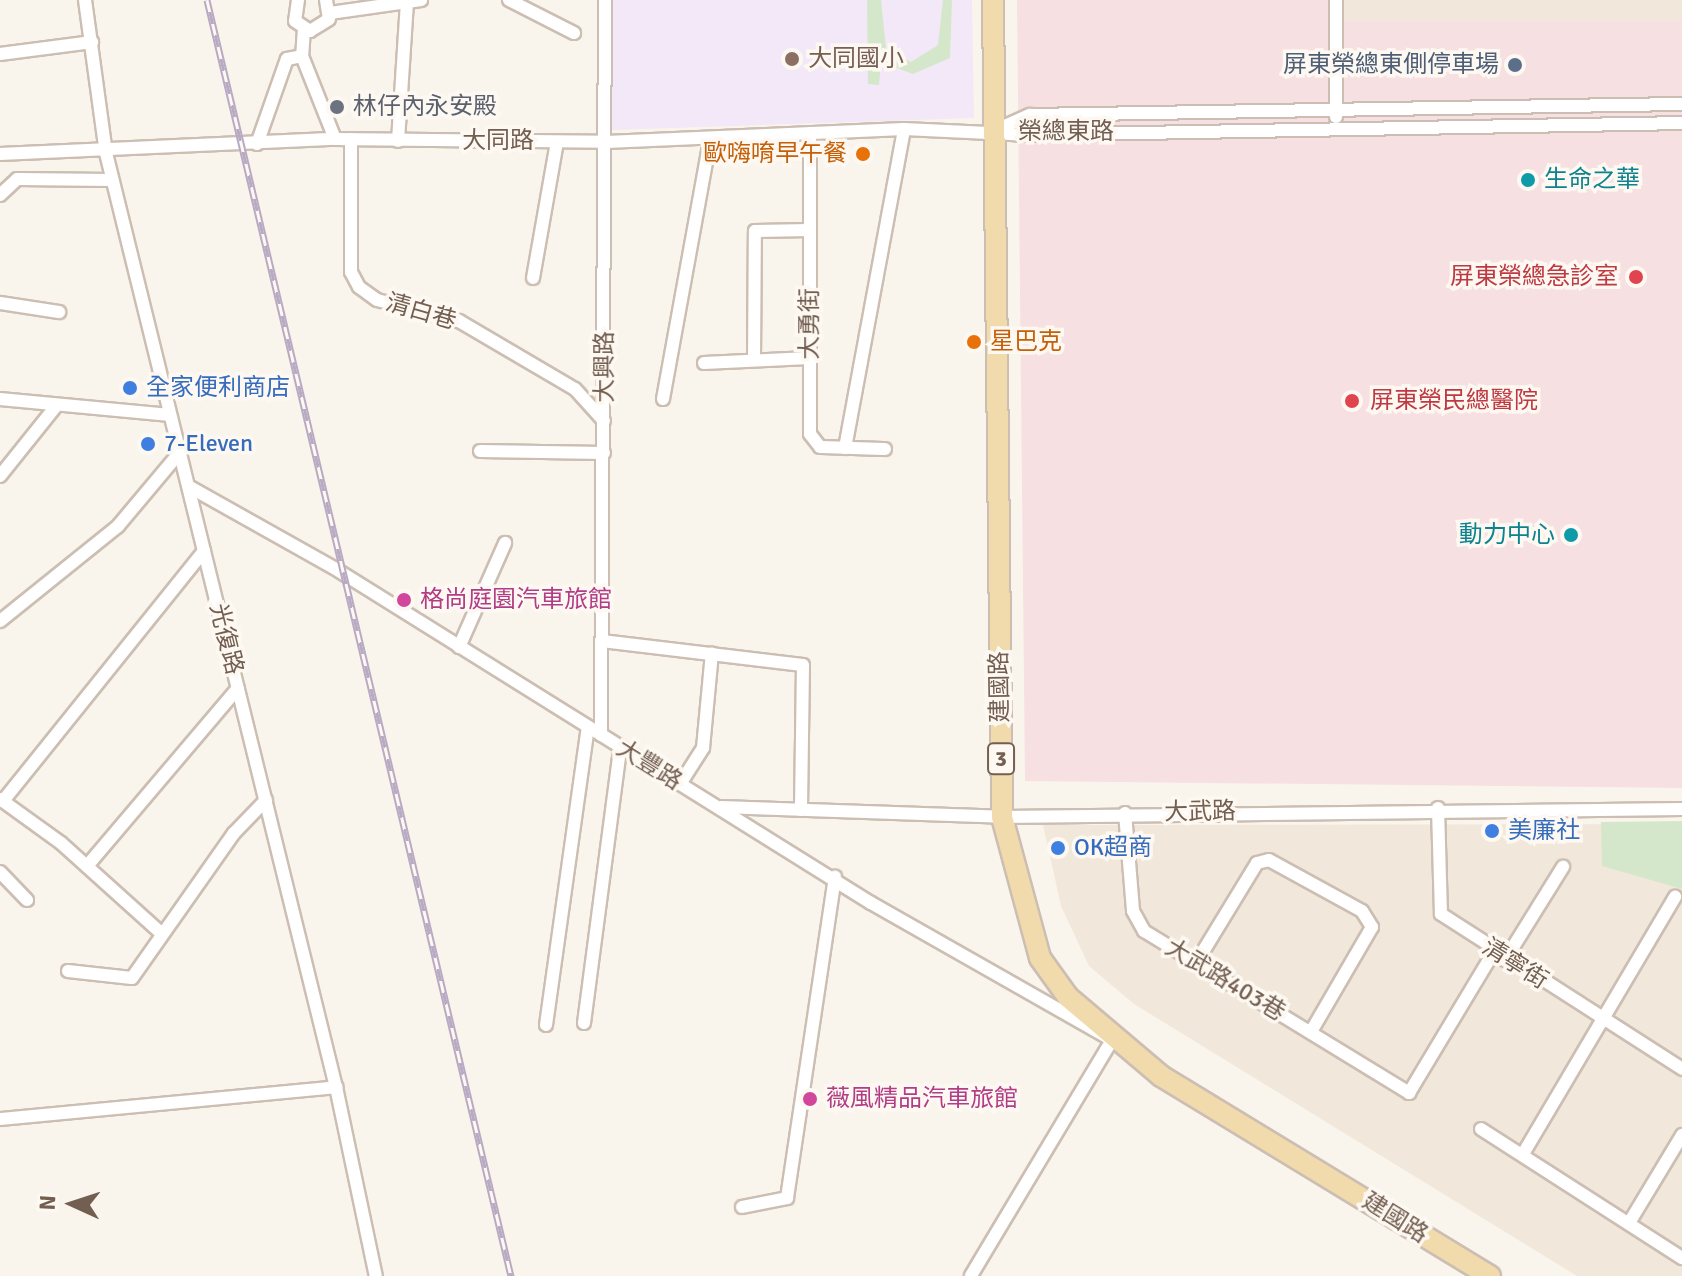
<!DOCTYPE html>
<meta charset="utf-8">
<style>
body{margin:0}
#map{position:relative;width:1682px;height:1276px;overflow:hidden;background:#faf5ec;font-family:Signika,"Noto Sans TC",sans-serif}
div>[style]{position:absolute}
.residential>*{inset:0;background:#f1e8db}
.education>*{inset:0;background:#f2e8f7}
.medical>*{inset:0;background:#f7e0e2}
.green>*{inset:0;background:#d5e7cb}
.roads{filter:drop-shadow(2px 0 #ccbeb2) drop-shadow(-2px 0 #ccbeb2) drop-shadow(0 2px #ccbeb2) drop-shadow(0 -2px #ccbeb2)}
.street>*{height:12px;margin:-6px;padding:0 6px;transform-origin:6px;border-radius:6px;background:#fff}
.primary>*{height:20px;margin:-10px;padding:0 10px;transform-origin:10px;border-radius:10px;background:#f1dbad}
.rail>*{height:7px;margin-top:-3.5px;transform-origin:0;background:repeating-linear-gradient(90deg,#fdf9f2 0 12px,#b9aac4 0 24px);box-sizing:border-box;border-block:2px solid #b9aac4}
.dots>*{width:22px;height:22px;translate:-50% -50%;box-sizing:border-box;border:4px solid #fdf9f2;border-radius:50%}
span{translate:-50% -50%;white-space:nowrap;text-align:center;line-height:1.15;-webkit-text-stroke:7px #fdf9f2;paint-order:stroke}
.shield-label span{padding:2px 6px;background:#fdf9f2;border:2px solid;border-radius:6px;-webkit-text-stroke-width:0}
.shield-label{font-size:22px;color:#735f51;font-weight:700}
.education-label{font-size:24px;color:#785e54}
.left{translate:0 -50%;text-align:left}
.service-label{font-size:24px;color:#4e5e75}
.right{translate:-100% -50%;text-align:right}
.worship-label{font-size:24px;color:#5b616d}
.street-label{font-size:24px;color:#735f51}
.food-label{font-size:24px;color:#c56008}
.culture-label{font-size:24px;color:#0d838f}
.health-label{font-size:24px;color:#be3a42}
.shop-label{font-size:24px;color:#366cbe}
.hotel-label{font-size:24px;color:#b23c85}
.north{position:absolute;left:32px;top:1164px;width:80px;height:80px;-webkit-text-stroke:6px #fdf9f2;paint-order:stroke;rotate:273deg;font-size:22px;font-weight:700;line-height:32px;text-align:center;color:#735f51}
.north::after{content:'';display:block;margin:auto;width:28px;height:36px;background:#735f51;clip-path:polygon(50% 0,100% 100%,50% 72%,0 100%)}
</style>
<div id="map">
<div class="residential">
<div style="clip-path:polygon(1340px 0,1682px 0,1682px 21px,1340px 21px)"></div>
<div style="clip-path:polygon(1682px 824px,1682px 1276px,1577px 1276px,1134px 1004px,1089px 966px,1061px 906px,1043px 825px)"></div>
</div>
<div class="education">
<div style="clip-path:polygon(609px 0,972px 0,974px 118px,612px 130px)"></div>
</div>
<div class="medical">
<div style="clip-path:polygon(1017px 0,1340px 0,1340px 21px,1682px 21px,1682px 788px,1025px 781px)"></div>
</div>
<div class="green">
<div style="clip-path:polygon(867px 0,881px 0,886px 48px,911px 62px,938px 45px,943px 0,952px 0,950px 58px,913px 74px,881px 62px,879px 85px,868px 84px)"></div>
<div style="clip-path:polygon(1682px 821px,1682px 889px,1602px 866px,1601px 822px)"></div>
</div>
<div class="roads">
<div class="street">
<div style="left:85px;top:0;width:154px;rotate:82.2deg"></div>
<div style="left:106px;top:153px;width:962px;rotate:76.17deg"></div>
<div style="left:336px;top:1087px;width:193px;rotate:78.1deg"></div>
<div style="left:298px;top:0;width:21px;rotate:98deg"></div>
<div style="left:295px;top:21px;width:18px;rotate:34deg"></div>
<div style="left:310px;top:31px;width:22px;rotate:-32deg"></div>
<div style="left:329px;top:19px;width:19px;rotate:-99deg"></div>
<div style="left:509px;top:0;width:73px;rotate:26.9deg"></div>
<div style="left:1336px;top:0;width:117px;rotate:90deg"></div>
<div style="left:330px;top:13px;width:92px;rotate:-8.1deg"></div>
<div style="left:304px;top:29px;width:27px;rotate:94deg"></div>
<div style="left:302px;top:56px;width:89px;rotate:68.3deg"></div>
<div style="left:0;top:54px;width:93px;rotate:-7.4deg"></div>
<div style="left:998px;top:129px;width:35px;rotate:-24deg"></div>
<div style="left:1030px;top:115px;width:652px;rotate:-0.97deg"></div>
<div style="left:810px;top:133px;width:301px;rotate:90deg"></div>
<div style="left:810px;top:434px;width:16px;rotate:52deg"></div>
<div style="left:820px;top:447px;width:65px;rotate:1.8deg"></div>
<div style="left:351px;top:139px;width:133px;rotate:90deg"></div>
<div style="left:351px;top:272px;width:17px;rotate:62deg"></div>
<div style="left:359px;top:287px;width:22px;rotate:36deg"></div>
<div style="left:377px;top:300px;width:85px;rotate:14.4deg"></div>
<div style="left:459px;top:321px;width:134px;rotate:30.4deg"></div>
<div style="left:575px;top:389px;width:43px;rotate:47.8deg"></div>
<div style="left:398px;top:141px;width:141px;rotate:-86.3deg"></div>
<div style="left:257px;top:144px;width:90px;rotate:-70.6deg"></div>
<div style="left:287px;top:59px;width:15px;rotate:-11deg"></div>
<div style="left:0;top:154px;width:335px;rotate:-2.6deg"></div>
<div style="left:335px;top:139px;width:271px;rotate:0.6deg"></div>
<div style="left:606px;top:142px;width:298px;rotate:-2.5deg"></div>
<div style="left:904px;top:129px;width:126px;rotate:2.7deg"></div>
<div style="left:1030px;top:135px;width:652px;rotate:-1.05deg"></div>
<div style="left:0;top:195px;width:23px;rotate:-43deg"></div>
<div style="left:17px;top:179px;width:95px;rotate:0.6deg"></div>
<div style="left:533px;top:278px;width:138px;rotate:-80deg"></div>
<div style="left:0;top:303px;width:60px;rotate:8.7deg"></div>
<div style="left:754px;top:360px;width:129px;rotate:-89.6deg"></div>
<div style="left:755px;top:231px;width:55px;rotate:-1deg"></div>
<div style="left:704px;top:363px;width:105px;rotate:-2.7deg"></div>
<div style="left:0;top:399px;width:171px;rotate:5.4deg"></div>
<div style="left:663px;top:399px;width:263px;rotate:-79.7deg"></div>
<div style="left:845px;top:448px;width:324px;rotate:-79.5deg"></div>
<div style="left:480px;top:451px;width:124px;rotate:0.9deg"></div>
<div style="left:0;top:476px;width:90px;rotate:-51.3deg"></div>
<div style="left:188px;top:486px;width:167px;rotate:29.3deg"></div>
<div style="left:334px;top:568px;width:633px;rotate:31.96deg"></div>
<div style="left:871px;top:903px;width:277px;rotate:29.6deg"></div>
<div style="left:1112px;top:1040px;width:275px;rotate:120.9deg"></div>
<div style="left:0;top:621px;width:151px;rotate:-38.8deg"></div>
<div style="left:118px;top:526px;width:97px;rotate:-50deg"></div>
<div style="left:602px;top:641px;width:202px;rotate:6.8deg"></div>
<div style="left:803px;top:665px;width:145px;rotate:90.8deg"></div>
<div style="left:459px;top:647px;width:114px;rotate:-66.1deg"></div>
<div style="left:601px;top:735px;width:735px;rotate:-89.69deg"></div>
<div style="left:680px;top:784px;width:43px;rotate:-57.4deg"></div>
<div style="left:703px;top:748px;width:95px;rotate:-84.6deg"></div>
<div style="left:0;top:799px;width:75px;rotate:35.8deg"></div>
<div style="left:61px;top:843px;width:136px;rotate:42deg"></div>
<div style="left:3px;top:801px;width:321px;rotate:-51.2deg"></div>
<div style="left:721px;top:807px;width:281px;rotate:2deg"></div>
<div style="left:1002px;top:817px;width:680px;rotate:-0.67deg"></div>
<div style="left:1438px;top:808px;width:106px;rotate:88.4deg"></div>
<div style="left:1441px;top:914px;width:287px;rotate:32.7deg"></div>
<div style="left:1125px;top:813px;width:98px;rotate:85.3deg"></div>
<div style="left:1133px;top:911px;width:23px;rotate:61deg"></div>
<div style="left:1144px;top:931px;width:311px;rotate:31.4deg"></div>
<div style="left:1409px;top:1093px;width:163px;rotate:-59deg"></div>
<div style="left:87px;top:866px;width:233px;rotate:-49.7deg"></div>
<div style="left:0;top:872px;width:39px;rotate:46deg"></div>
<div style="left:1505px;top:960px;width:110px;rotate:-58.1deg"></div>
<div style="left:1196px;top:963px;width:117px;rotate:-58.6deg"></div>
<div style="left:1257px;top:863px;width:12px;rotate:-14deg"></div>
<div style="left:1269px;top:860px;width:106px;rotate:28.7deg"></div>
<div style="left:1362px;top:911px;width:19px;rotate:58deg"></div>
<div style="left:1372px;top:927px;width:121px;rotate:120.2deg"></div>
<div style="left:68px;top:971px;width:64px;rotate:6.2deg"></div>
<div style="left:132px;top:978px;width:177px;rotate:-54.9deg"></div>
<div style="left:234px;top:833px;width:46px;rotate:-45.9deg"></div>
<div style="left:584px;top:1023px;width:277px;rotate:-82.5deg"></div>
<div style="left:546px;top:1025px;width:300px;rotate:-82deg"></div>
<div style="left:0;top:1119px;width:338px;rotate:-5.4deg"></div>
<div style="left:1481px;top:1129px;width:239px;rotate:32.7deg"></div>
<div style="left:1523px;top:1154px;width:299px;rotate:-59.4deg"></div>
<div style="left:742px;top:1207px;width:46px;rotate:-11.3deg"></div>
<div style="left:787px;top:1198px;width:325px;rotate:-81.5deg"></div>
<div style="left:1629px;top:1223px;width:103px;rotate:-58.9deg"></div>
</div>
<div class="primary">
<div style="left:993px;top:0;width:817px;rotate:89.37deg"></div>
<div style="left:1002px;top:817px;width:146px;rotate:74.9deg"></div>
<div style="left:1040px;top:958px;width:48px;rotate:54.3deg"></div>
<div style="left:1068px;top:997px;width:122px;rotate:40.3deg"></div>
<div style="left:1161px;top:1076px;width:385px;rotate:31.3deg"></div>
</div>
</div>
<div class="rail">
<div style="left:207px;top:0;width:1312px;rotate:76.6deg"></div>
</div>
<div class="dots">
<div style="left:792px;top:59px;background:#8d6e63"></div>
<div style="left:1515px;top:65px;background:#5c6f8a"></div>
<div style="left:337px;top:107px;background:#6b7280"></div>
<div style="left:863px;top:154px;background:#e8710a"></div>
<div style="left:1528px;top:180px;background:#0f9aa8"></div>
<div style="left:1636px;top:277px;background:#e0444e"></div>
<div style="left:974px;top:342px;background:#e8710a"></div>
<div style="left:130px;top:388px;background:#3f7fe0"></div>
<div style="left:1352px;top:401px;background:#e0444e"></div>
<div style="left:148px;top:444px;background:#3f7fe0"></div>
<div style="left:1571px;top:535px;background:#0f9aa8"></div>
<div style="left:404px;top:600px;background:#d1479c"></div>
<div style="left:1492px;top:831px;background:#3f7fe0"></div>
<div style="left:1058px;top:848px;background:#3f7fe0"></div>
<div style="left:810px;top:1099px;background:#d1479c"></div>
</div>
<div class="shield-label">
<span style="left:1001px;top:759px">3</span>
</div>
<div class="education-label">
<span class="left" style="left:808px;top:59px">大同國小</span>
</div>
<div class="service-label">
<span class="right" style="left:1499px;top:65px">屏東榮總東側停車場</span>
</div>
<div class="worship-label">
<span class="left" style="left:353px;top:107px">林仔內永安殿</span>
</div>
<div class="street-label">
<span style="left:1066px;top:132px">榮總東路</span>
<span style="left:498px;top:141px">大同路</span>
<span style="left:421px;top:312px;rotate:16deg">清白巷</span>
<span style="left:810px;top:324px;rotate:-90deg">大勇街</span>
<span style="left:605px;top:367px;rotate:-90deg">大興路</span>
<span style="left:226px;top:639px;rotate:76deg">光復路</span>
<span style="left:1000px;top:687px;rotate:-91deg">建國路</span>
<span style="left:649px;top:765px;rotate:32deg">大豐路</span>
<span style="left:1200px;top:812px;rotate:-1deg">大武路</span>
<span style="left:1515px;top:964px;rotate:32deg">清寧街</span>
<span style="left:1225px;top:980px;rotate:31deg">大武路403巷</span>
<span style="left:1395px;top:1218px;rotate:32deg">建國路</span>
</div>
<div class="food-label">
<span class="right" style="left:847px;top:154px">歐嗨唷早午餐</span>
<span class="left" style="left:990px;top:342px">星巴克</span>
</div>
<div class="culture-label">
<span class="left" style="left:1544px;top:180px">生命之華</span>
<span class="right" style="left:1555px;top:535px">動力中心</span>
</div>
<div class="health-label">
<span class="right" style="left:1618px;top:277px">屏東榮總急診室</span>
<span class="left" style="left:1370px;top:401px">屏東榮民總醫院</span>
</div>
<div class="shop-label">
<span class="left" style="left:146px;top:388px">全家便利商店</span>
<span class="left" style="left:164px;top:444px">7-Eleven</span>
<span class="left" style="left:1508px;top:831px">美廉社</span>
<span class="left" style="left:1074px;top:848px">OK超商</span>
</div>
<div class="hotel-label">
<span class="left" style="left:420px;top:600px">格尚庭園汽車旅館</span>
<span class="left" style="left:826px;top:1099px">薇風精品汽車旅館</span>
</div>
<div class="north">N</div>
</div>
